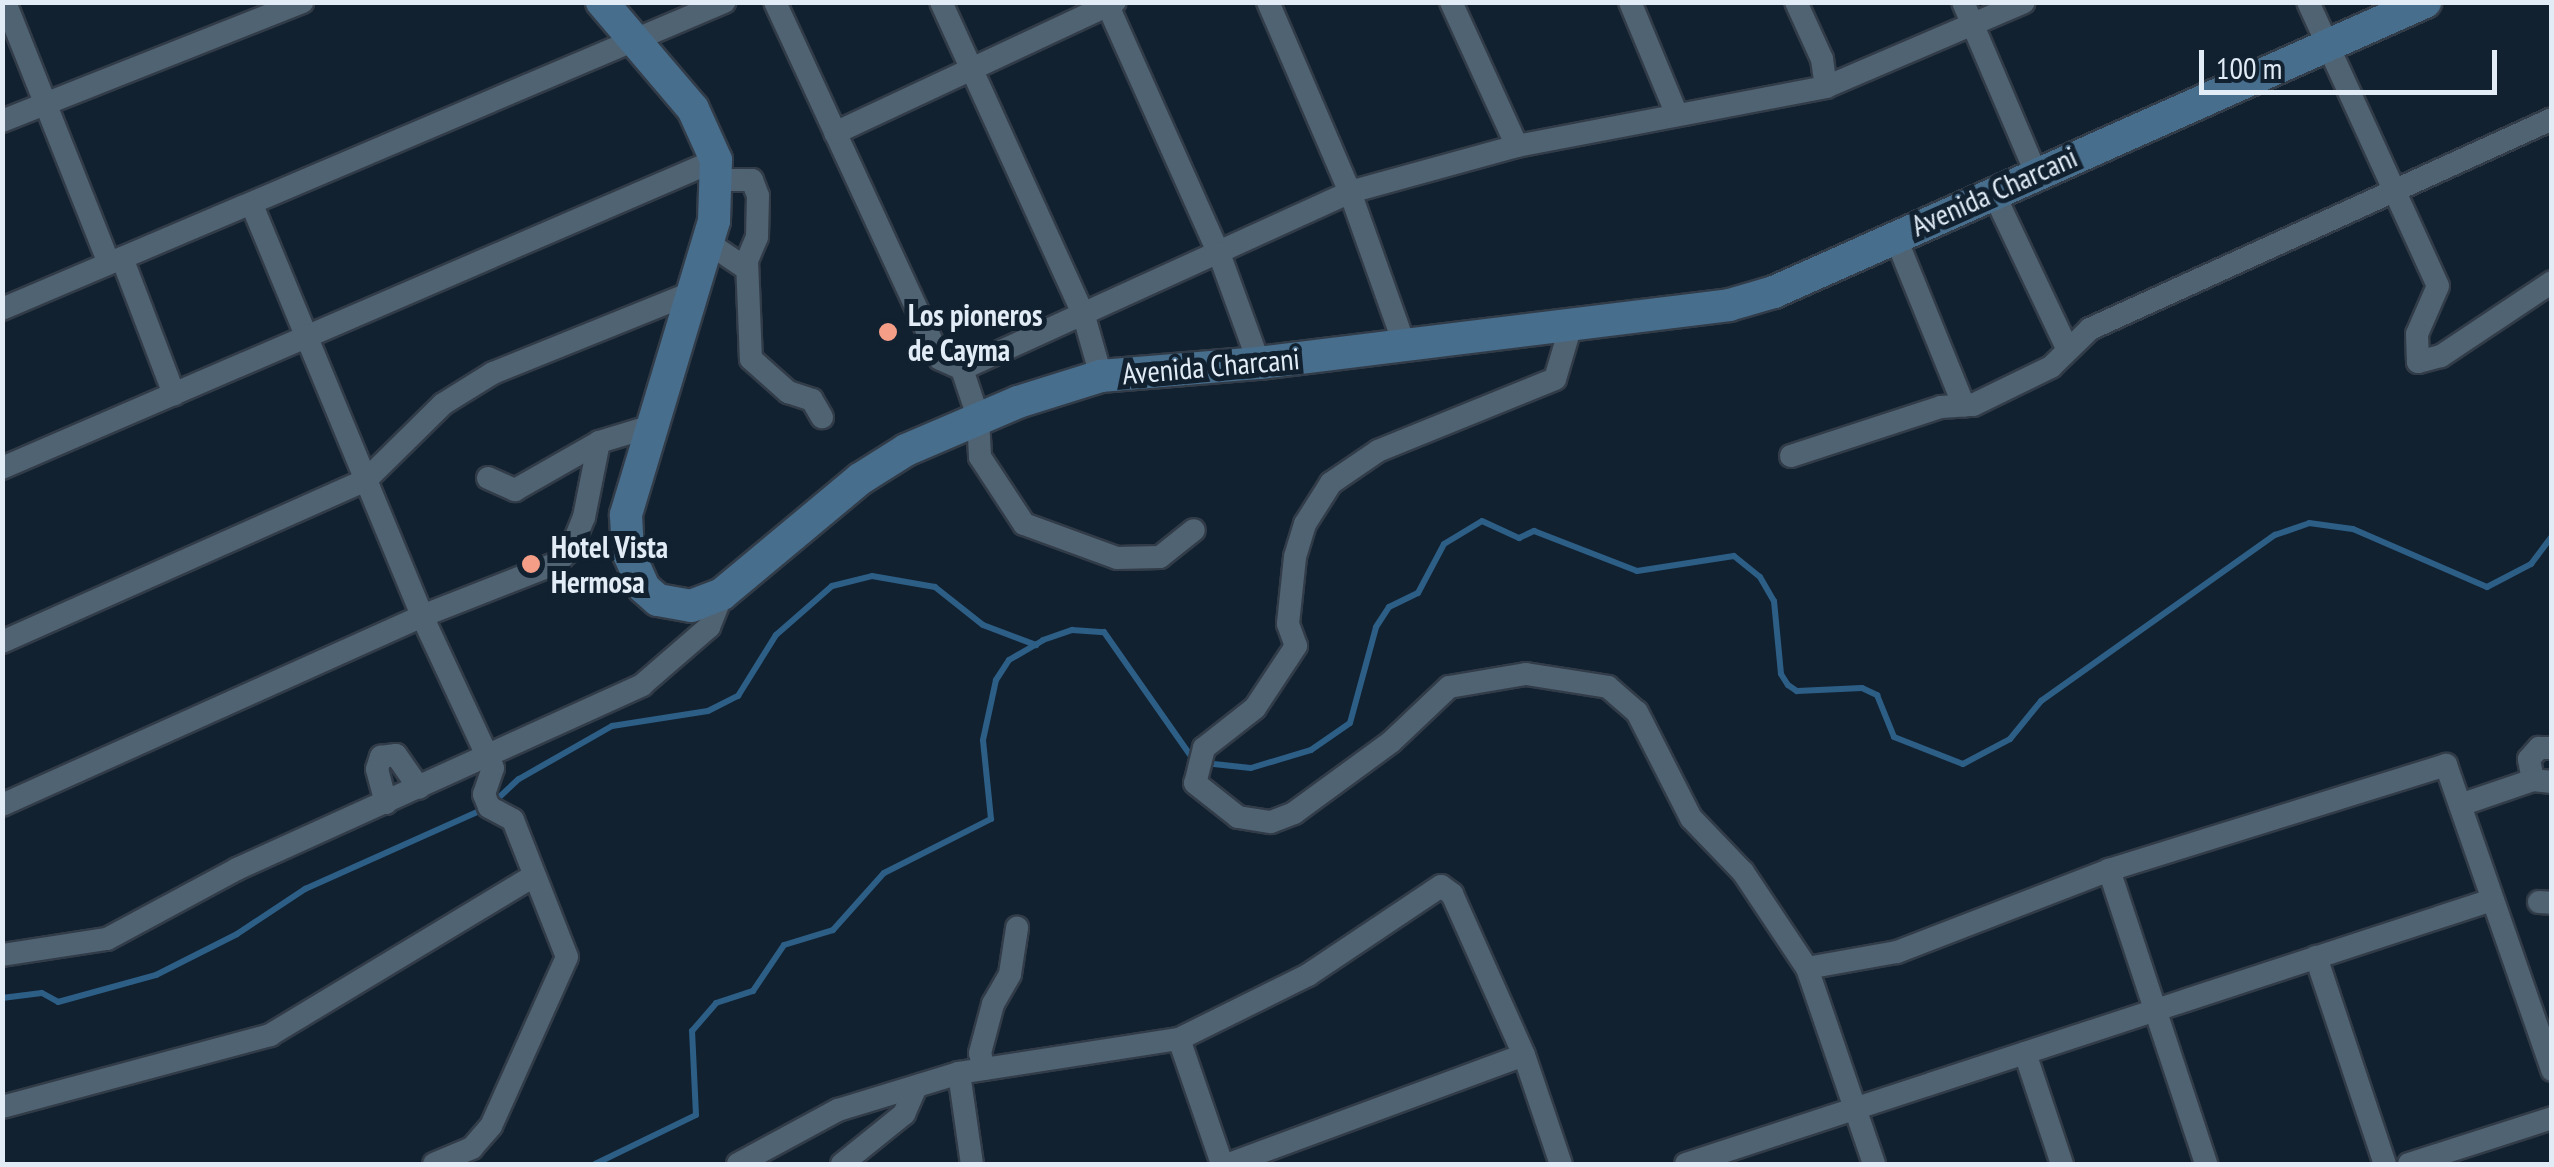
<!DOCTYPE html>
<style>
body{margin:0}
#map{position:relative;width:2554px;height:1167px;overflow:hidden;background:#112130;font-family:"PT Sans Narrow",sans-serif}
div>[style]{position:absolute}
.stream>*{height:6px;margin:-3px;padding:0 3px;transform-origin:3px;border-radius:3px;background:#2d5e86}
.roads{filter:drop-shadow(2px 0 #323c48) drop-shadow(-2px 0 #323c48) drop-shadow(0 2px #323c48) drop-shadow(0 -2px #323c48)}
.minor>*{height:22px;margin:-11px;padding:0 11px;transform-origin:11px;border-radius:11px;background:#506373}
.secondary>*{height:32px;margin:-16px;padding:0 16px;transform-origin:16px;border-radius:16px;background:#486e8d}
.dots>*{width:28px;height:28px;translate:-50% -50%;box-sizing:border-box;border:5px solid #112130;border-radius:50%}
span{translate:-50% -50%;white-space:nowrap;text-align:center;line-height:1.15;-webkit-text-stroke:10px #112130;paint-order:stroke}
.street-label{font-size:30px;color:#e1ecf6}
.poi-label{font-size:30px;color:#e1ecf6;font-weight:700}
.left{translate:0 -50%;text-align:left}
.frame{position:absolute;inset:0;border:5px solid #e1ecf6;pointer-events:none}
.scale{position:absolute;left:2199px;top:50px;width:298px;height:45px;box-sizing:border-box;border:5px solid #e1ecf6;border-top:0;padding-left:12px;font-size:30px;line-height:35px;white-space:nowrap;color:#e1ecf6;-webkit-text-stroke:8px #112130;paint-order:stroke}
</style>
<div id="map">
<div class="stream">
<div style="left:494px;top:802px;width:34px;rotate:-43deg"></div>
<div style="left:519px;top:779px;width:107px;rotate:-29.7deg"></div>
<div style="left:612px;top:726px;width:97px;rotate:-8.9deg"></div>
<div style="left:708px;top:711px;width:34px;rotate:-27deg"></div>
<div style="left:738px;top:696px;width:72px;rotate:-58.1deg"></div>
<div style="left:776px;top:635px;width:74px;rotate:-41.2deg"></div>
<div style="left:832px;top:586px;width:41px;rotate:-14deg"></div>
<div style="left:872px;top:576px;width:64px;rotate:9.9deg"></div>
<div style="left:935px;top:587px;width:61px;rotate:38.4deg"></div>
<div style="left:983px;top:625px;width:57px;rotate:20.7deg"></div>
<div style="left:2px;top:998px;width:40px;rotate:-7.1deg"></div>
<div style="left:42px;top:993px;width:18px;rotate:29deg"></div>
<div style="left:58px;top:1002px;width:102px;rotate:-15.4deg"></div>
<div style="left:156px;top:975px;width:91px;rotate:-26.8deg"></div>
<div style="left:237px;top:934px;width:82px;rotate:-33.5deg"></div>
<div style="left:305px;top:889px;width:196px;rotate:-24.1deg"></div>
<div style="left:595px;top:1164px;width:112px;rotate:-25.9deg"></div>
<div style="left:696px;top:1115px;width:84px;rotate:-92.7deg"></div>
<div style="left:692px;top:1031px;width:37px;rotate:-49deg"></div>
<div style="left:716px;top:1003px;width:39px;rotate:-18deg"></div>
<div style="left:753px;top:991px;width:55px;rotate:-56deg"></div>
<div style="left:784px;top:945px;width:51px;rotate:-17deg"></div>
<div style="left:833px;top:930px;width:76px;rotate:-48.2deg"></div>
<div style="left:884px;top:873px;width:120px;rotate:-26.8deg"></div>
<div style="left:991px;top:819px;width:79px;rotate:-95.8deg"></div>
<div style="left:983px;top:740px;width:61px;rotate:-77.8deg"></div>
<div style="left:996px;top:680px;width:24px;rotate:-57deg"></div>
<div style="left:1009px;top:660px;width:39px;rotate:-30deg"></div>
<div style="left:1043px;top:640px;width:31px;rotate:-19deg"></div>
<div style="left:1072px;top:630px;width:32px;rotate:4deg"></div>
<div style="left:1104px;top:632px;width:159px;rotate:55deg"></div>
<div style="left:1195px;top:762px;width:56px;rotate:6.1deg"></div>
<div style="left:1251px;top:768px;width:63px;rotate:-16.7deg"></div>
<div style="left:1311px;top:750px;width:47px;rotate:-34.7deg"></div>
<div style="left:1350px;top:723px;width:99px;rotate:-74.8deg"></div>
<div style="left:1376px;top:627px;width:24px;rotate:-57deg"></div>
<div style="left:1389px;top:607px;width:32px;rotate:-26deg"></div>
<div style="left:1418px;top:593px;width:55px;rotate:-62deg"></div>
<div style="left:1444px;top:544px;width:44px;rotate:-31.2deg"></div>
<div style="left:1482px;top:521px;width:41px;rotate:24.7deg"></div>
<div style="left:1519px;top:538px;width:17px;rotate:-25deg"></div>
<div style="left:1534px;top:531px;width:110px;rotate:21.2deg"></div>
<div style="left:1637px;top:571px;width:98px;rotate:-8.8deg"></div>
<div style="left:1734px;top:556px;width:33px;rotate:39deg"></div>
<div style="left:1760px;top:577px;width:28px;rotate:60deg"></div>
<div style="left:1774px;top:601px;width:73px;rotate:84.5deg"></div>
<div style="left:1781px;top:674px;width:13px;rotate:58deg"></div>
<div style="left:1788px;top:685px;width:11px;rotate:34deg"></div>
<div style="left:1797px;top:691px;width:65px;rotate:-2.6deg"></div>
<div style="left:1862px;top:688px;width:17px;rotate:25deg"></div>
<div style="left:1877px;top:695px;width:45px;rotate:68deg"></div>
<div style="left:1894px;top:737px;width:74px;rotate:21.4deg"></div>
<div style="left:1963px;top:764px;width:53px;rotate:-28deg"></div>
<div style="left:2010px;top:739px;width:49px;rotate:-50.8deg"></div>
<div style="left:2041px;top:701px;width:287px;rotate:-35.4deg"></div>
<div style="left:2275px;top:535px;width:36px;rotate:-19deg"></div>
<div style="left:2309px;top:523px;width:44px;rotate:7.8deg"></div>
<div style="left:2353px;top:529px;width:146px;rotate:23.4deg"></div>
<div style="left:2487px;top:587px;width:50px;rotate:-27.6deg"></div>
<div style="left:2531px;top:564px;width:35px;rotate:-53deg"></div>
</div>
<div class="roads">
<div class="minor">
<div style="left:5px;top:2px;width:281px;rotate:68.3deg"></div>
<div style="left:775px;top:2px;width:393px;rotate:65.2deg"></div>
<div style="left:940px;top:359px;width:24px;rotate:24deg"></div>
<div style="left:962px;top:369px;width:426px;rotate:-24.5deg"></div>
<div style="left:1350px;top:192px;width:173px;rotate:-15.4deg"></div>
<div style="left:1517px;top:146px;width:315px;rotate:-10.8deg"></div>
<div style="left:1826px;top:87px;width:215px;rotate:-23.2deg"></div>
<div style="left:941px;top:2px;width:345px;rotate:65.5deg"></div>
<div style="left:1084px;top:316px;width:62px;rotate:74.2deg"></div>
<div style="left:1268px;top:2px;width:207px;rotate:66.7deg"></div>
<div style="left:1350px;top:192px;width:161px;rotate:70.4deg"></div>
<div style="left:1451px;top:2px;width:158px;rotate:65.4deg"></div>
<div style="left:1630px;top:2px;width:122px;rotate:67.4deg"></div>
<div style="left:1796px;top:2px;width:63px;rotate:65.5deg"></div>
<div style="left:1822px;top:59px;width:28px;rotate:82deg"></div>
<div style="left:1963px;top:2px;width:184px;rotate:66.9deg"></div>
<div style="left:2308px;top:2px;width:312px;rotate:65.4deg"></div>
<div style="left:2438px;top:286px;width:52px;rotate:113.6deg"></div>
<div style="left:2417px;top:334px;width:28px;rotate:88deg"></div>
<div style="left:2418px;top:362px;width:24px;rotate:-15deg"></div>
<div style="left:2441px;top:356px;width:133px;rotate:-33.7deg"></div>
<div style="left:1108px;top:6px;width:274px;rotate:65.9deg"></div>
<div style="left:1220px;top:256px;width:114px;rotate:70deg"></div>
<div style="left:2px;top:121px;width:323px;rotate:-21.6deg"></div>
<div style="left:835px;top:133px;width:309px;rotate:-25.1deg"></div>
<div style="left:715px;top:180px;width:37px"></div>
<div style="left:752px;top:180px;width:17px;rotate:69deg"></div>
<div style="left:758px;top:196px;width:41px;rotate:91.4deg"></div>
<div style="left:757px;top:237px;width:26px;rotate:113deg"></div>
<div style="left:747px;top:261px;width:98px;rotate:87.7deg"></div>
<div style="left:751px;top:359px;width:50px;rotate:41.7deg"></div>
<div style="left:788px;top:392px;width:25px;rotate:18deg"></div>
<div style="left:812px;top:400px;width:20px;rotate:60deg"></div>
<div style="left:1992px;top:190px;width:173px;rotate:64.6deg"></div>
<div style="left:252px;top:205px;width:445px;rotate:67.5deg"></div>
<div style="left:422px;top:616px;width:168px;rotate:65deg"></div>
<div style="left:493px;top:768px;width:28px;rotate:109deg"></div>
<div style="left:484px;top:794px;width:14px;rotate:69deg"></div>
<div style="left:489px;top:807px;width:27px;rotate:28deg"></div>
<div style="left:513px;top:820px;width:147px;rotate:68.5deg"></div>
<div style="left:567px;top:957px;width:185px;rotate:114.2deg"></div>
<div style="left:491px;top:1126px;width:29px;rotate:131deg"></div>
<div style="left:472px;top:1148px;width:41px;rotate:157.2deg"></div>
<div style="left:1895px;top:236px;width:183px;rotate:67.9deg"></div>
<div style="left:707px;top:242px;width:48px;rotate:34deg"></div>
<div style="left:122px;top:258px;width:146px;rotate:69.1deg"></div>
<div style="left:2px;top:309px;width:785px;rotate:-23.04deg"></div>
<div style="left:1572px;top:322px;width:59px;rotate:106.6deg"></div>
<div style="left:1555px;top:379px;width:191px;rotate:157.9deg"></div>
<div style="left:1378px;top:451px;width:57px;rotate:145.8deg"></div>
<div style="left:1331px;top:483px;width:49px;rotate:122.4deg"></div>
<div style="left:1305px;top:524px;width:34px;rotate:107deg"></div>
<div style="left:1295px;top:557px;width:67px;rotate:96deg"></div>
<div style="left:1288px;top:624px;width:23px;rotate:70deg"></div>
<div style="left:1296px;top:646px;width:74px;rotate:123.5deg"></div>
<div style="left:1255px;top:708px;width:65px;rotate:141.9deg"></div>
<div style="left:1204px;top:748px;width:36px;rotate:104deg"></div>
<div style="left:1195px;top:783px;width:55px;rotate:38.3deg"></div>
<div style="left:1238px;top:817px;width:33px;rotate:9deg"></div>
<div style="left:1271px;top:822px;width:25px;rotate:-21deg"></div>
<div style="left:1294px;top:813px;width:120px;rotate:-36.2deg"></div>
<div style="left:1391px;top:742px;width:80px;rotate:-43.5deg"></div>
<div style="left:1449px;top:687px;width:78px;rotate:-9.6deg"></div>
<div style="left:1526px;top:674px;width:83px;rotate:9deg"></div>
<div style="left:1608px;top:687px;width:38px;rotate:41deg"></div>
<div style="left:1637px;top:712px;width:119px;rotate:63deg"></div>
<div style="left:1691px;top:818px;width:75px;rotate:46.1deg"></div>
<div style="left:1743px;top:872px;width:115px;rotate:56.3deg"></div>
<div style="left:1807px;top:968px;width:207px;rotate:71.1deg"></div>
<div style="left:962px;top:369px;width:51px;rotate:71.6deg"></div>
<div style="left:978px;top:417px;width:40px;rotate:87.1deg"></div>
<div style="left:980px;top:457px;width:80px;rotate:56.7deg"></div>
<div style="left:1024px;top:524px;width:99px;rotate:20.1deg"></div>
<div style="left:1117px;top:558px;width:43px;rotate:-1.3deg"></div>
<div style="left:1160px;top:557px;width:43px;rotate:-38.5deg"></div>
<div style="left:1791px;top:456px;width:158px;rotate:-18.1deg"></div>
<div style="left:1941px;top:407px;width:32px;rotate:-4deg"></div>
<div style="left:1973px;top:405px;width:87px;rotate:-26deg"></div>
<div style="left:2051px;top:367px;width:54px;rotate:-44.3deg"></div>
<div style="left:2090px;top:329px;width:507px;rotate:-24.44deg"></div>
<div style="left:2px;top:468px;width:778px;rotate:-23.33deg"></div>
<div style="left:488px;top:478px;width:30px;rotate:24deg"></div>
<div style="left:515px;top:490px;width:97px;rotate:-29.7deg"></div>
<div style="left:599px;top:442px;width:55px;rotate:-16.8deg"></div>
<div style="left:2px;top:642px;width:398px;rotate:-24deg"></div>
<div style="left:366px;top:480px;width:108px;rotate:-44.6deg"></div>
<div style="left:443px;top:404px;width:59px;rotate:-31.8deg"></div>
<div style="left:493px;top:373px;width:214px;rotate:-22deg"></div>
<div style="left:2533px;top:780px;width:21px;rotate:-101deg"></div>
<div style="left:2529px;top:759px;width:15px;rotate:-48deg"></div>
<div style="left:2539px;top:748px;width:13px"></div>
<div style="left:386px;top:803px;width:35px;rotate:-105deg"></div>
<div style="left:377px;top:769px;width:13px;rotate:-72deg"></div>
<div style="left:381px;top:757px;width:15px;rotate:-8deg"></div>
<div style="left:396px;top:755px;width:40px;rotate:55.1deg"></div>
<div style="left:2px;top:805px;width:461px;rotate:-24.2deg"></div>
<div style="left:422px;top:616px;width:143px;rotate:-21.4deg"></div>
<div style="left:555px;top:564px;width:22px;rotate:-43deg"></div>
<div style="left:571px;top:549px;width:35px;rotate:-68deg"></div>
<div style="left:584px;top:517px;width:76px;rotate:-78.7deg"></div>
<div style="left:2460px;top:805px;width:77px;rotate:-18.9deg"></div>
<div style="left:2533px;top:780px;width:19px;rotate:6deg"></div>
<div style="left:2109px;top:870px;width:310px;rotate:71.7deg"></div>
<div style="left:2539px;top:902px;width:13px;rotate:4deg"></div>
<div style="left:2px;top:955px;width:106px;rotate:-8.7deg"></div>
<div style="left:107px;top:939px;width:148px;rotate:-28.3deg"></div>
<div style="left:237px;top:869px;width:445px;rotate:-24.4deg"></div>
<div style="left:642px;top:685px;width:89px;rotate:-40.9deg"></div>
<div style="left:709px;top:627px;width:35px;rotate:-68deg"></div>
<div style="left:2316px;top:957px;width:218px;rotate:71.6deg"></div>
<div style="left:1807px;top:968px;width:91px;rotate:-10.1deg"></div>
<div style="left:1897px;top:952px;width:227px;rotate:-21.1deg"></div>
<div style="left:2109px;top:870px;width:353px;rotate:-17.3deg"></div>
<div style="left:2446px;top:765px;width:323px;rotate:70.8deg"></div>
<div style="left:1179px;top:1039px;width:132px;rotate:71deg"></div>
<div style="left:2025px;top:1053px;width:117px;rotate:71.6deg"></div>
<div style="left:984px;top:1069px;width:16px;rotate:-104deg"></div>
<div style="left:980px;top:1053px;width:51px;rotate:-75.1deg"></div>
<div style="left:993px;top:1004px;width:34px;rotate:-60deg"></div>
<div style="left:1010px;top:974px;width:47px;rotate:-81.3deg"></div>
<div style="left:959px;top:1073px;width:92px;rotate:81.9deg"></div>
<div style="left:2px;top:1107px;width:278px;rotate:-15deg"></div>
<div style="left:270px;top:1035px;width:308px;rotate:-31.1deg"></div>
<div style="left:738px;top:1164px;width:114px;rotate:-28.4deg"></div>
<div style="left:838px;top:1110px;width:127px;rotate:-17deg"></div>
<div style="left:959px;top:1073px;width:223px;rotate:-8.8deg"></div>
<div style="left:1179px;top:1039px;width:144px;rotate:-26.4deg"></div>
<div style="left:1308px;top:975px;width:160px;rotate:-33.8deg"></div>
<div style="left:1441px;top:886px;width:14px;rotate:36deg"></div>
<div style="left:1452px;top:894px;width:176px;rotate:65.9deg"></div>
<div style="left:1524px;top:1055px;width:115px;rotate:71.3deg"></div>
<div style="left:842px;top:1164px;width:80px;rotate:-38.9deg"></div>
<div style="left:904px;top:1114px;width:27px;rotate:-66deg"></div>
<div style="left:1229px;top:1164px;width:314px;rotate:-20.3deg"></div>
<div style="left:1686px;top:1164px;width:848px;rotate:-18.14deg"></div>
<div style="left:2409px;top:1164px;width:150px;rotate:-17.8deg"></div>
</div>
<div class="secondary">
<div style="left:602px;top:2px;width:140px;rotate:49.6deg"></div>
<div style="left:693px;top:109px;width:56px;rotate:65.7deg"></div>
<div style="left:716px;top:160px;width:61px;rotate:91.9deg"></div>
<div style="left:714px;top:221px;width:307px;rotate:106.7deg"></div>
<div style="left:626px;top:515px;width:37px;rotate:87deg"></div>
<div style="left:628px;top:552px;width:39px;rotate:66deg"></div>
<div style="left:644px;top:588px;width:18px;rotate:41deg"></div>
<div style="left:658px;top:600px;width:34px;rotate:10deg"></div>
<div style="left:691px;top:606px;width:33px;rotate:-21deg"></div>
<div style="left:722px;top:594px;width:180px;rotate:-39.8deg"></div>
<div style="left:860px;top:479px;width:54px;rotate:-32.2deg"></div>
<div style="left:906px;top:450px;width:122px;rotate:-23.2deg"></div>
<div style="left:1018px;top:402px;width:87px;rotate:-17.4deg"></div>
<div style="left:1101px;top:376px;width:159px;rotate:-4.7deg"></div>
<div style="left:1259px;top:363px;width:474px;rotate:-7deg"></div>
<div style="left:1729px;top:305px;width:47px;rotate:-16.1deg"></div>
<div style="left:1774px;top:292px;width:713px;rotate:-24.01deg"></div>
</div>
</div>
<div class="dots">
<div style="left:888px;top:332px;background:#f49e87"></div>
<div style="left:531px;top:564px;background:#f49e87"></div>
</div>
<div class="street-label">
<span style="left:1994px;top:191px;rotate:-24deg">Avenida Charcani</span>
<span style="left:1211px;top:366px;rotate:-5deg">Avenida Charcani</span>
</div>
<div class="poi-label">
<span class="left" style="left:908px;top:332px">Los pioneros<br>de Cayma</span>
<span class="left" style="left:551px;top:564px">Hotel Vista<br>Hermosa</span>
</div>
<div class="frame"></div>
<div class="scale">100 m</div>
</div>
